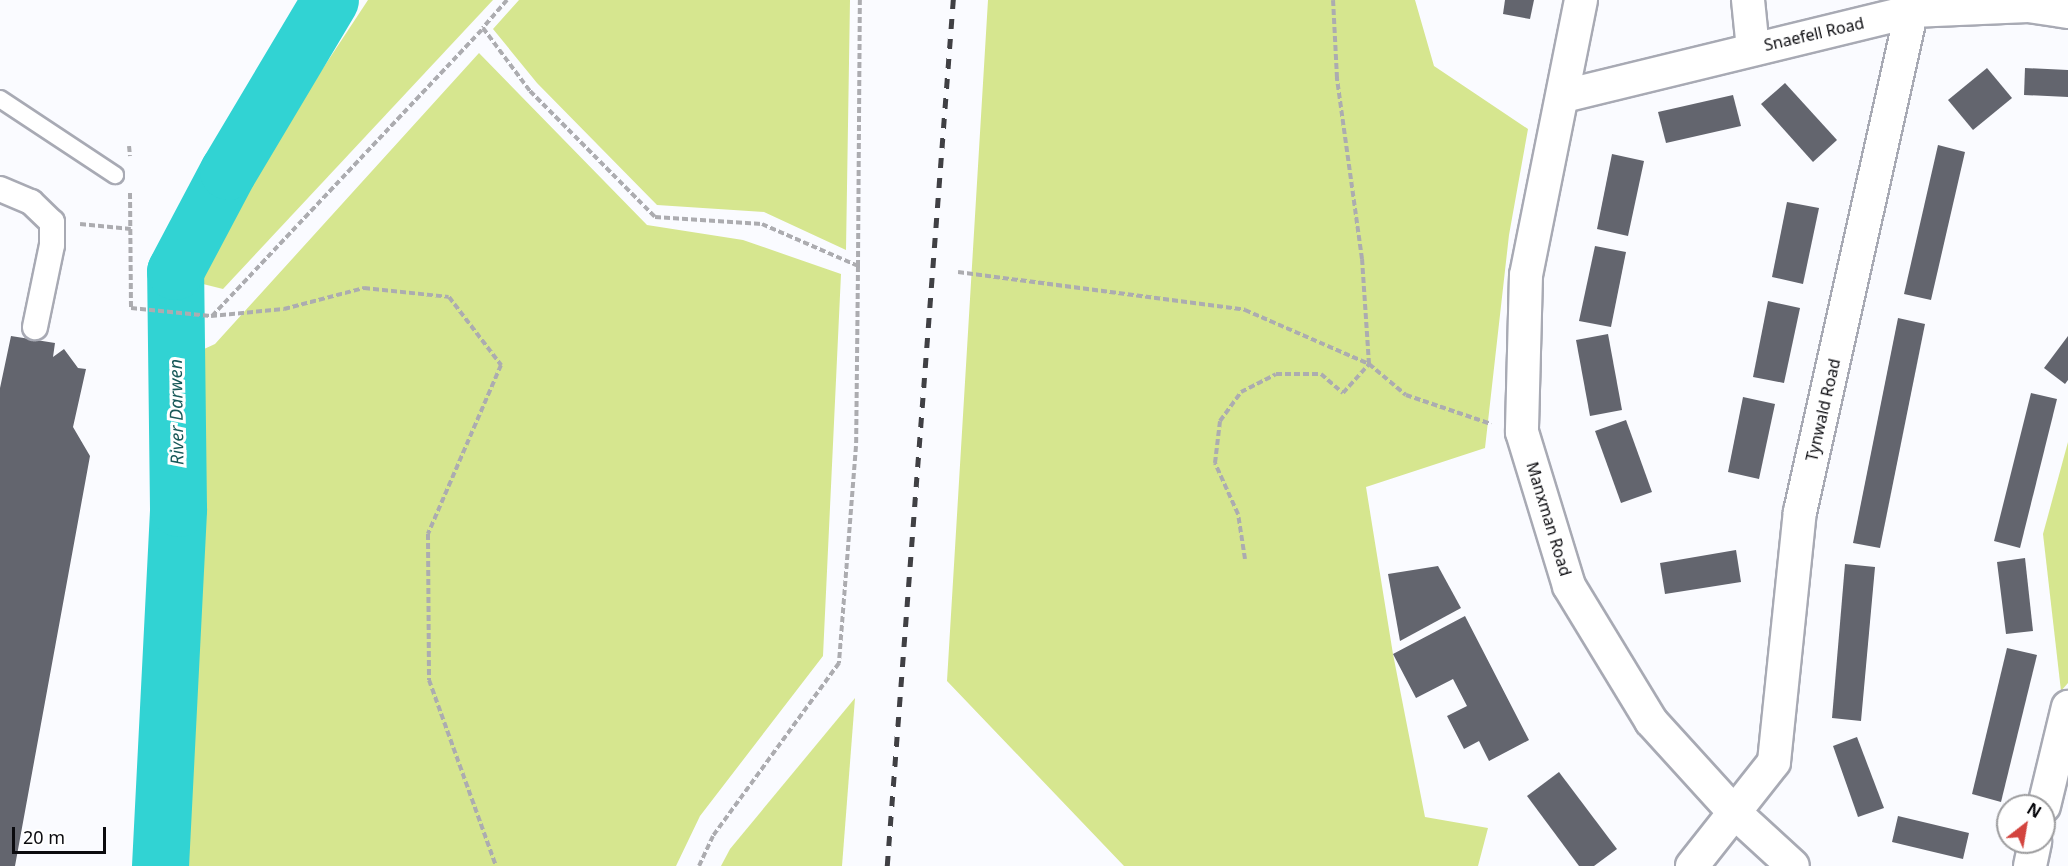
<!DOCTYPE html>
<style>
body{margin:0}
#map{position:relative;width:2068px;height:866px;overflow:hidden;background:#fafbff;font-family:"Noto Sans",sans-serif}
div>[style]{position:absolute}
.green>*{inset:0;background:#d6e68f}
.river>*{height:57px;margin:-28.5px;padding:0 28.5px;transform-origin:28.5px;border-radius:28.5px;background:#31d3d3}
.building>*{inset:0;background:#63656e}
.path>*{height:4px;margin-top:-2px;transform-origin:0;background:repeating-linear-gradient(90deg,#acacb0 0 6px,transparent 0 9px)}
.roads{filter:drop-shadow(2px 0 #a8aab4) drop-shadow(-2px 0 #a8aab4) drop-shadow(0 2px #a8aab4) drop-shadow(0 -2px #a8aab4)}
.service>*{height:16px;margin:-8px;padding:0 8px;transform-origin:8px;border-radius:8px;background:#fff}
.pedestrian>*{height:24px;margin:-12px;padding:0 12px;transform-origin:12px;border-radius:12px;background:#fff}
.minor>*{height:32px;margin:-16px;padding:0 16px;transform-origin:16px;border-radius:16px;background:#fff}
.rail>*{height:4.5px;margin-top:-2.25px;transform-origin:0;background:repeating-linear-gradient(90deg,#404044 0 10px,transparent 0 20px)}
span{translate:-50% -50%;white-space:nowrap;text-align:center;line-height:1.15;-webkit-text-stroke:6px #fff;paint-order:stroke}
.street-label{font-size:16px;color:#0b0b0f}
.water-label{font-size:18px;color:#185858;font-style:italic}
.north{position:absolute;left:1996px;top:794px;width:60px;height:60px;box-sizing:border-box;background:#fff;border:2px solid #9d9d9f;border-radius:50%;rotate:31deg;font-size:16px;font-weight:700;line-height:24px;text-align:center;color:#0b0b0f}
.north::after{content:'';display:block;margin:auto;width:21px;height:27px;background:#d3443e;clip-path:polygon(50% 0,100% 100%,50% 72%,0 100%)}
.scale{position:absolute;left:12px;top:827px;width:94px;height:27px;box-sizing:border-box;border:3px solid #0b0b0f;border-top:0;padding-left:8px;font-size:18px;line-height:21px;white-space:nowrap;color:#0b0b0f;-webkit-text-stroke:4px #fff;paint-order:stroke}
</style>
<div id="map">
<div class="green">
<div style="clip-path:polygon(368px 0,493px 0,223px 289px,203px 284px,202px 264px,244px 188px)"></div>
<div style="clip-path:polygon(519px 0,850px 0,846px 250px,764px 212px,657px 205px,537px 83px,493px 29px)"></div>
<div style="clip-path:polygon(988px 0,1415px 0,1434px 66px,1528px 129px,1509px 235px,1485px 448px,1366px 487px,1393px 654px,1425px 817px,1488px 828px,1478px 866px,1124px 866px,947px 681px)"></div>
<div style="clip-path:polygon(479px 53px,647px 225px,743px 240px,841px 274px,823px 656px,700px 816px,676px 866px,183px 866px,191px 355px,215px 344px)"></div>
<div style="clip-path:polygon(2068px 442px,2068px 683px,2061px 691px,2043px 534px)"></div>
<div style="clip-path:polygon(855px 698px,842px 866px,721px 866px,730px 849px)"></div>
</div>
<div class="river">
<div style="left:160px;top:866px;width:358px;rotate:-87.1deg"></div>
<div style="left:178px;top:508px;width:237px;rotate:-90.7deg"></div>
<div style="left:175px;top:271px;width:113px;rotate:-62.1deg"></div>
<div style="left:228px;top:171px;width:199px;rotate:-59.2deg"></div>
</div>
<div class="building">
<div style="clip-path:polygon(1505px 0,1534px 0,1530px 19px,1503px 14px)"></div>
<div style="clip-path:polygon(1987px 68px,2012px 98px,1973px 130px,1948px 100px)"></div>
<div style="clip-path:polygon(2025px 68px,2068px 70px,2068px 97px,2024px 95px)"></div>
<div style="clip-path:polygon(1785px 83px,1837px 140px,1813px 162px,1761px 104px)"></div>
<div style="clip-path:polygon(1733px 95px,1741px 126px,1666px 143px,1658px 112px)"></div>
<div style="clip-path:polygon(1938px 145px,1965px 152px,1931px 300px,1904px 294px)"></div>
<div style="clip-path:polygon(1612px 154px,1644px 161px,1628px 236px,1597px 229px)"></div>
<div style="clip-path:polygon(1787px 202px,1819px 208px,1803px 284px,1772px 277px)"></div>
<div style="clip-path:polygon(1595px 246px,1626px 252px,1611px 327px,1579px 321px)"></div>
<div style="clip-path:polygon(1768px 301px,1800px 308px,1784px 383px,1753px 377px)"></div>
<div style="clip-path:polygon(1898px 318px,1925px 324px,1880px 548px,1853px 543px)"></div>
<div style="clip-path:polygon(1608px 334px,1622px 410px,1590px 416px,1576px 340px)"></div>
<div style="clip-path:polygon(11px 336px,55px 343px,53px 357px,64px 349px,78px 368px,86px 369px,73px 427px,90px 456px,15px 866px,0 866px,0 388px)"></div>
<div style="clip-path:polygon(2068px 336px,2068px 380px,2065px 384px,2044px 368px)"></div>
<div style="clip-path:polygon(2031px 393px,2057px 399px,2020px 548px,1994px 541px)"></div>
<div style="clip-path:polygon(1743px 397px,1775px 404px,1759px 479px,1728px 472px)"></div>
<div style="clip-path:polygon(1626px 420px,1652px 492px,1621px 503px,1595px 431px)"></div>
<div style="clip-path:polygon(1736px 550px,1741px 582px,1665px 594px,1660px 563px)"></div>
<div style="clip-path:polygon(2025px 558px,2033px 631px,2006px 634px,1997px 562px)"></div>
<div style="clip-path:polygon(1845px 564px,1875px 567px,1861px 721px,1832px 718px)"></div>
<div style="clip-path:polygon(1438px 566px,1461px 608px,1400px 641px,1388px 574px)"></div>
<div style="clip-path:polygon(1465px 616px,1529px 740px,1489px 761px,1479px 741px,1464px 749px,1447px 716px,1467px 706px,1453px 679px,1416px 698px,1393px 654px)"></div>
<div style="clip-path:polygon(2007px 648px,2037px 655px,2001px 802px,1972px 794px)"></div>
<div style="clip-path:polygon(1857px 737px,1884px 808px,1858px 817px,1833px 746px)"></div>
<div style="clip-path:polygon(1559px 772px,1617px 849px,1594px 866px,1579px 866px,1527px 796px)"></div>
<div style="clip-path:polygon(1898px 816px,1969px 833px,1963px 859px,1892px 842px)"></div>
</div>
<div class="path">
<div style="left:507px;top:0;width:37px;rotate:131deg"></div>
<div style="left:483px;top:28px;width:79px;rotate:53.3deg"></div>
<div style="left:530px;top:91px;width:177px;rotate:45.2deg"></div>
<div style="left:655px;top:217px;width:107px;rotate:3.7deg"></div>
<div style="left:762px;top:224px;width:105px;rotate:23.6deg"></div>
<div style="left:858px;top:266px;width:180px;rotate:90.6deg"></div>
<div style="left:856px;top:446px;width:218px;rotate:94.5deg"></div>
<div style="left:839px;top:663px;width:214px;rotate:126.1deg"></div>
<div style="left:713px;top:836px;width:33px;rotate:115deg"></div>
<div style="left:129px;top:146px;width:10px;rotate:84deg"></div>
<div style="left:130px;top:193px;width:115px;rotate:89.5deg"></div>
<div style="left:131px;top:308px;width:80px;rotate:5.7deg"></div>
<div style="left:211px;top:316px;width:73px;rotate:-5.5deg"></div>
<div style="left:284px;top:309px;width:83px;rotate:-14.7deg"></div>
<div style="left:364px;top:288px;width:85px;rotate:6deg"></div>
<div style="left:449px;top:297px;width:86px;rotate:52.6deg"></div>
<div style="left:501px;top:365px;width:184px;rotate:113.4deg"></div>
<div style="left:428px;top:534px;width:146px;rotate:89.6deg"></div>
<div style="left:429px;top:680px;width:198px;rotate:70.2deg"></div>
<div style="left:80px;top:224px;width:51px;rotate:5.6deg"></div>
<div style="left:858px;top:266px;width:266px;rotate:-89.6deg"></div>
<div style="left:958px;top:272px;width:290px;rotate:7.5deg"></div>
<div style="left:1245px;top:310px;width:135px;rotate:23.5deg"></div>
<div style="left:1369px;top:364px;width:48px;rotate:40deg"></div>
<div style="left:1406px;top:395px;width:90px;rotate:18.8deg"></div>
<div style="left:212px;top:316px;width:395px;rotate:-46.7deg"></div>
<div style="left:1245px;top:559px;width:46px;rotate:-98.8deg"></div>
<div style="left:1238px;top:514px;width:56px;rotate:-114.3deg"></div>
<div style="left:1215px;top:463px;width:42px;rotate:-83.2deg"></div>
<div style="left:1220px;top:421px;width:36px;rotate:-54deg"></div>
<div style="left:1241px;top:392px;width:39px;rotate:-27deg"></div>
<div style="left:1276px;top:374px;width:45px"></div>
<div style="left:1321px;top:374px;width:29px;rotate:41deg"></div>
<div style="left:1343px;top:393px;width:39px;rotate:-48deg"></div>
<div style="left:1369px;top:364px;width:105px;rotate:-93.8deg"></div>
<div style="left:1362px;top:259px;width:183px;rotate:-97.9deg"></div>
<div style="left:1337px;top:78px;width:78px;rotate:-92.9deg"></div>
</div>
<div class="roads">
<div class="service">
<div style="left:0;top:99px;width:138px;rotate:33.5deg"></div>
</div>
<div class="pedestrian">
<div style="left:0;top:189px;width:34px;rotate:23deg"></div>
<div style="left:31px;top:202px;width:29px;rotate:44deg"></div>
<div style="left:52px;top:222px;width:23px;rotate:90deg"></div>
<div style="left:52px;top:245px;width:84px;rotate:101.7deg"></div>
</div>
<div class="minor">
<div style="left:1581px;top:0;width:280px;rotate:101.3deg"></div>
<div style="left:1526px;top:275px;width:157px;rotate:91.5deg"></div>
<div style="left:1522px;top:432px;width:161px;rotate:73deg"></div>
<div style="left:1569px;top:586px;width:158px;rotate:58.7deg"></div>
<div style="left:1651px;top:721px;width:122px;rotate:47.7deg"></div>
<div style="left:1733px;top:811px;width:81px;rotate:42.5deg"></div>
<div style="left:1748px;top:0;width:49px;rotate:84.2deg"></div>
<div style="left:1564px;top:96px;width:358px;rotate:-13.7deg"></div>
<div style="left:1912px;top:11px;width:116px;rotate:-2.5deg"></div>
<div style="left:2028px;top:6px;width:40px;rotate:8.5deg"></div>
<div style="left:2044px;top:806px;width:102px;rotate:-76.4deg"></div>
<div style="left:1692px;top:866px;width:132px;rotate:-51.7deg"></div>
<div style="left:1774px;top:762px;width:251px;rotate:-84.1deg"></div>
<div style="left:1800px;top:512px;width:525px;rotate:-77.45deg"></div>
<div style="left:2030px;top:866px;width:25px;rotate:-78deg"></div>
</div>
</div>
<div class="rail">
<div style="left:887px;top:866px;width:869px;rotate:-85.64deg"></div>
</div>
<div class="street-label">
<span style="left:1814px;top:34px;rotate:-13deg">Snaefell Road</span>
<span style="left:1823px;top:410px;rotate:-77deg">Tynwald Road</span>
<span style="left:1549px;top:519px;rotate:73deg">Manxman Road</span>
</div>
<div class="water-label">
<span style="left:176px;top:412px;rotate:-91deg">River Darwen</span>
</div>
<div class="north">N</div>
<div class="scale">20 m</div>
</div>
